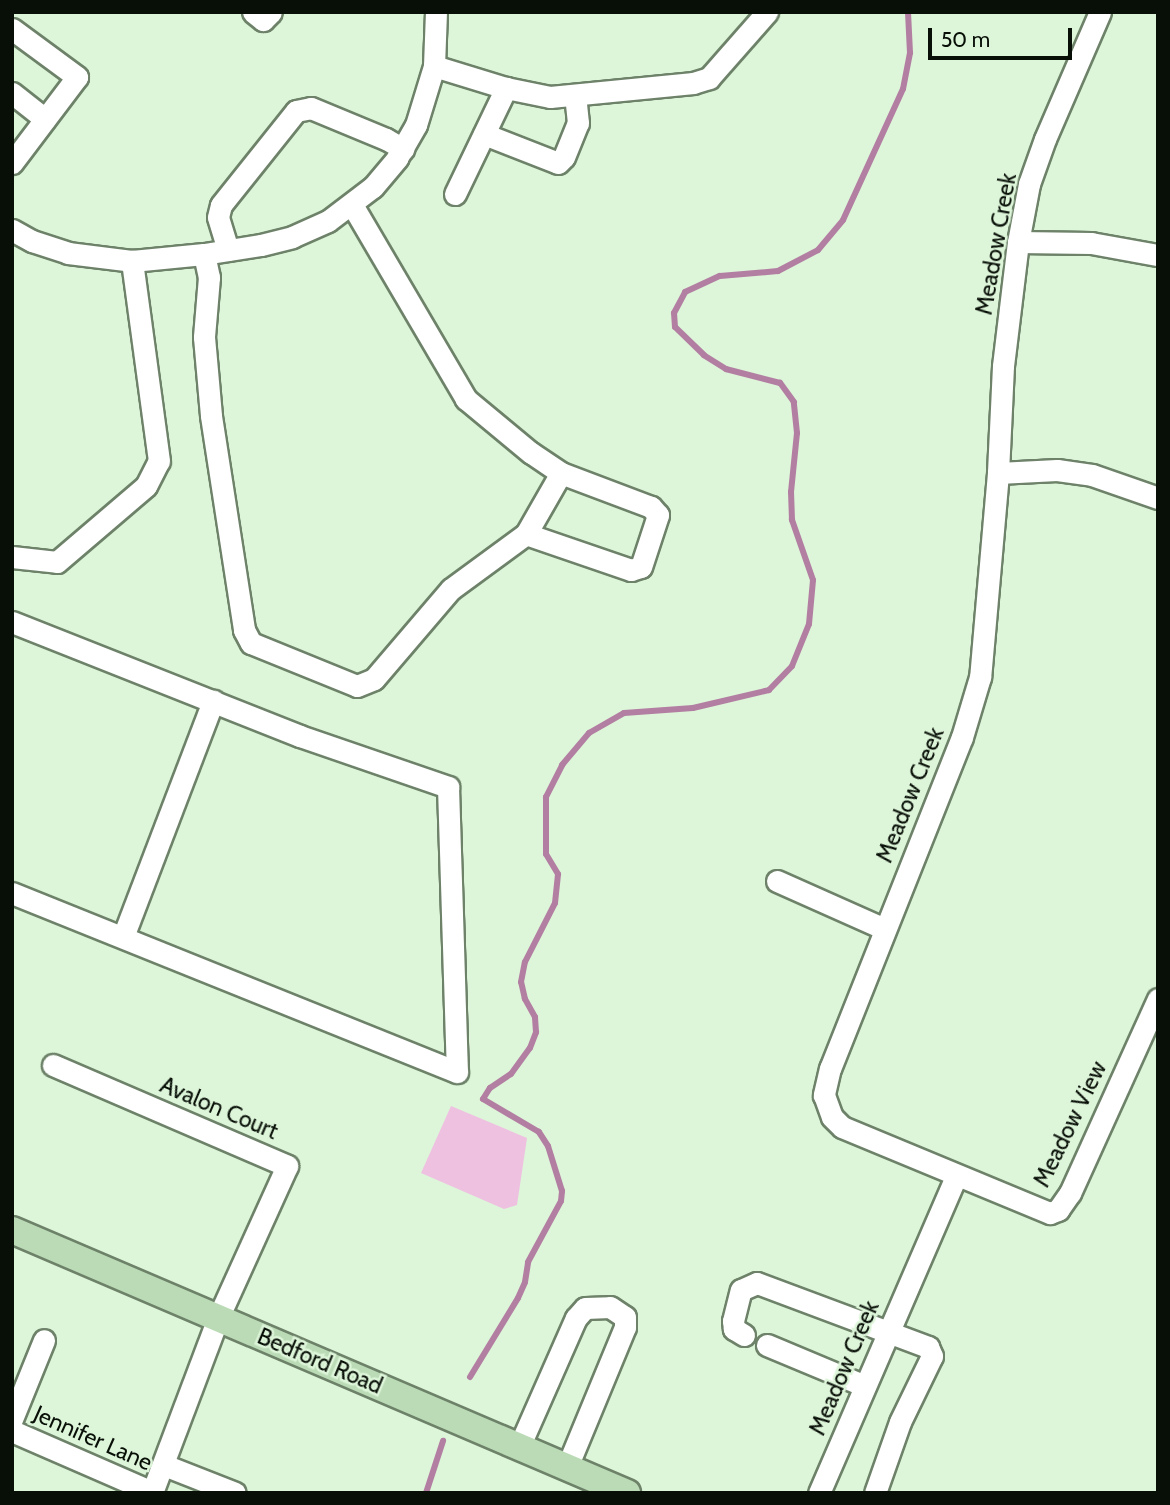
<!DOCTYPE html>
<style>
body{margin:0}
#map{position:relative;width:1170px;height:1505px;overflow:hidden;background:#ddf5d9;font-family:Cabin,sans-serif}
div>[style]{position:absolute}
.green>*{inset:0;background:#efc1e1}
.stream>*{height:6px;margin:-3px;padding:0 3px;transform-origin:3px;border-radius:3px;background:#b27ea2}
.roads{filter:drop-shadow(2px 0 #6d8269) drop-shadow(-2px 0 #6d8269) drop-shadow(0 2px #6d8269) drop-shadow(0 -2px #6d8269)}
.minor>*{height:21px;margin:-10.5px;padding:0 10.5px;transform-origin:10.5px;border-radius:10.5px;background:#fff}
.major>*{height:26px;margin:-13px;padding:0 13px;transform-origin:13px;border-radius:13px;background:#bbdbb6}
span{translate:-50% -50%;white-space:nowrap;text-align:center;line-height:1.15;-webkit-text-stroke:5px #ddf5d9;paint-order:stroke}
.street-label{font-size:23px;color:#080f07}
.frame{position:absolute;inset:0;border:14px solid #080f07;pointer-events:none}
.scale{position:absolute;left:928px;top:28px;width:144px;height:32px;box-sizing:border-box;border:4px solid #080f07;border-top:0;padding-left:9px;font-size:21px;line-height:24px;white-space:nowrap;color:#080f07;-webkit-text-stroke:5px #ddf5d9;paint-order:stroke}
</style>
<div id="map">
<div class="green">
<div style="clip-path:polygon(451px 1106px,527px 1138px,517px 1205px,504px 1209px,421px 1173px)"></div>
</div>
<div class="stream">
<div style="left:470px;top:1377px;width:92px;rotate:-58.7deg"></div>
<div style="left:518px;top:1298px;width:17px;rotate:-66deg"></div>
<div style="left:525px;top:1282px;width:20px;rotate:-81deg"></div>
<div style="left:528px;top:1262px;width:69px;rotate:-61.6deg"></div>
<div style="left:561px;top:1201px;width:10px;rotate:-84deg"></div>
<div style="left:562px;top:1191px;width:47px;rotate:-107.3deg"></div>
<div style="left:548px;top:1146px;width:17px;rotate:-123deg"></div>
<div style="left:539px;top:1132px;width:65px;rotate:-149.5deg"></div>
<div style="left:483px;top:1099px;width:13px;rotate:-58deg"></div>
<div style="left:490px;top:1088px;width:25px;rotate:-34deg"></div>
<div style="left:511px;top:1074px;width:32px;rotate:-54deg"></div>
<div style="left:530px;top:1048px;width:17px;rotate:-69deg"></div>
<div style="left:536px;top:1032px;width:15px;rotate:-94deg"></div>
<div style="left:535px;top:1017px;width:21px;rotate:-119deg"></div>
<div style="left:525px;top:999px;width:17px;rotate:-103deg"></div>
<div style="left:521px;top:982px;width:20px;rotate:-79deg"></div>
<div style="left:525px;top:962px;width:66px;rotate:-63deg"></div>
<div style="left:555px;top:903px;width:29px;rotate:-84deg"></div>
<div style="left:558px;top:874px;width:23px;rotate:-121deg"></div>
<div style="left:546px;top:854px;width:57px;rotate:-90deg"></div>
<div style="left:546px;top:797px;width:36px;rotate:-63deg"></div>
<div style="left:562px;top:765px;width:42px;rotate:-49.8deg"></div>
<div style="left:589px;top:733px;width:40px;rotate:-29.7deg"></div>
<div style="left:624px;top:713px;width:69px;rotate:-4.1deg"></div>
<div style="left:693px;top:708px;width:78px;rotate:-13.3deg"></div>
<div style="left:769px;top:690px;width:33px;rotate:-46deg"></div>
<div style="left:792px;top:666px;width:45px;rotate:-68deg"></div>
<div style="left:809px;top:624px;width:44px;rotate:-84.8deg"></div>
<div style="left:813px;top:580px;width:64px;rotate:-109.3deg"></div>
<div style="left:792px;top:520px;width:28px;rotate:-92deg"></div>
<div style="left:791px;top:492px;width:59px;rotate:-84.2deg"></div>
<div style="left:797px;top:433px;width:31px;rotate:-96deg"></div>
<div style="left:794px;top:402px;width:24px;rotate:-126deg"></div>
<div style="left:780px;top:383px;width:56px;rotate:-165.5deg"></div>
<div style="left:726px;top:369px;width:26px;rotate:-148deg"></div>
<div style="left:704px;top:355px;width:40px;rotate:-136deg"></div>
<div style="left:675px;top:327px;width:14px;rotate:-94deg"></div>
<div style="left:674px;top:313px;width:24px;rotate:-62deg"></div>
<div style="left:685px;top:292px;width:38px;rotate:-25deg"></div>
<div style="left:720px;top:276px;width:58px;rotate:-4.9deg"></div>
<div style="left:778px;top:271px;width:45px;rotate:-27.7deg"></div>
<div style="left:818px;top:250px;width:39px;rotate:-50deg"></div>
<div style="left:843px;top:220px;width:144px;rotate:-65.4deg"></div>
<div style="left:903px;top:89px;width:37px;rotate:-79deg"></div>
<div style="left:910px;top:53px;width:41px;rotate:-92.8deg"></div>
<div style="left:426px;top:1493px;width:55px;rotate:-71.9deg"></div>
</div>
<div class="roads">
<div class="minor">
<div style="left:253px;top:12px;width:13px;rotate:39deg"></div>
<div style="left:263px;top:20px;width:11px;rotate:-45deg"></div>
<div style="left:1100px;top:12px;width:138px;rotate:113.4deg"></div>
<div style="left:1045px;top:139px;width:48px;rotate:109.6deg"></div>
<div style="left:1029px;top:184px;width:59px;rotate:100.7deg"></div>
<div style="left:1018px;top:242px;width:125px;rotate:96.9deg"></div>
<div style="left:1003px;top:366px;width:107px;rotate:92.7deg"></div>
<div style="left:998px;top:473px;width:205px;rotate:95deg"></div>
<div style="left:980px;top:677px;width:63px;rotate:106.7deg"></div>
<div style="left:962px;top:737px;width:356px;rotate:111.7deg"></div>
<div style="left:830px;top:1068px;width:28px;rotate:103deg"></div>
<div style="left:824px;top:1095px;width:23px;rotate:70deg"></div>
<div style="left:832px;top:1117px;width:14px;rotate:45deg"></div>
<div style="left:842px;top:1127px;width:225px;rotate:22.5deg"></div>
<div style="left:1050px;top:1213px;width:9px;rotate:-21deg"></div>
<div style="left:1058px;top:1210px;width:21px;rotate:-55deg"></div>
<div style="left:1070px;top:1193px;width:213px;rotate:-65.6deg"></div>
<div style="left:12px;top:29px;width:81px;rotate:36.4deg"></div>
<div style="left:77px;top:77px;width:108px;rotate:127.1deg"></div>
<div style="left:434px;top:66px;width:75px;rotate:17deg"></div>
<div style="left:506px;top:88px;width:45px;rotate:11.6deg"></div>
<div style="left:550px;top:97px;width:144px;rotate:-5.6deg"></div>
<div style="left:693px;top:83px;width:17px;rotate:-17deg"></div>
<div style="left:709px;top:78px;width:88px;rotate:-48.7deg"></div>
<div style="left:12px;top:93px;width:42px;rotate:38.2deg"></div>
<div style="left:484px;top:134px;width:79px;rotate:21.4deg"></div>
<div style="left:558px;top:163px;width:8px;rotate:-45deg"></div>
<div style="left:564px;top:157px;width:37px;rotate:-68deg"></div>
<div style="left:578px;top:123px;width:28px;rotate:-96deg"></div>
<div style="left:455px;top:194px;width:118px;rotate:-64.3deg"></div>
<div style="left:12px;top:230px;width:23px;rotate:29deg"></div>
<div style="left:32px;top:241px;width:38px;rotate:18deg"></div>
<div style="left:68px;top:253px;width:64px;rotate:7.1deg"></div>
<div style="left:132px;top:261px;width:72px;rotate:-5.6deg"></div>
<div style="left:204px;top:254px;width:58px;rotate:-9deg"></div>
<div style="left:261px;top:245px;width:32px;rotate:-14deg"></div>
<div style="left:292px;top:237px;width:39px;rotate:-24deg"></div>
<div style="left:328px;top:221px;width:56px;rotate:-37.1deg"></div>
<div style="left:373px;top:187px;width:38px;rotate:-50deg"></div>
<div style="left:397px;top:158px;width:38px;rotate:-60deg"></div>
<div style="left:416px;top:125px;width:62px;rotate:-73deg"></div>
<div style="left:434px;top:66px;width:54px;rotate:-87.9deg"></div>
<div style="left:1018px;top:242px;width:73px;rotate:0.8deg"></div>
<div style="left:1091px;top:243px;width:68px;rotate:10.2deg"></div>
<div style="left:228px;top:250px;width:34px;rotate:-107deg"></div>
<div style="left:218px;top:217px;width:12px;rotate:-76deg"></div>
<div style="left:221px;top:205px;width:120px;rotate:-51.4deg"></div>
<div style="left:296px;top:111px;width:15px;rotate:-11deg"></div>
<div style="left:311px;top:108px;width:81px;rotate:22.5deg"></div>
<div style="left:386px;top:139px;width:20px;rotate:30deg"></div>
<div style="left:204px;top:254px;width:24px;rotate:78deg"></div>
<div style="left:209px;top:277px;width:60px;rotate:94.8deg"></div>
<div style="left:204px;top:337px;width:79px;rotate:84.9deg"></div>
<div style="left:211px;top:416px;width:217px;rotate:81.2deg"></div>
<div style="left:244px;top:630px;width:15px;rotate:62deg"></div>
<div style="left:251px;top:643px;width:114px;rotate:22.1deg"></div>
<div style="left:357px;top:686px;width:18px;rotate:-22deg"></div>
<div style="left:374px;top:679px;width:118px;rotate:-49.5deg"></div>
<div style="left:451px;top:589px;width:93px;rotate:-36.3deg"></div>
<div style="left:526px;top:534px;width:111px;rotate:18.9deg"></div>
<div style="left:631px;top:570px;width:10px;rotate:-17deg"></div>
<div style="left:641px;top:567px;width:55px;rotate:-71.9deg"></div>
<div style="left:658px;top:515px;width:11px;rotate:-131deg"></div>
<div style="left:651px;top:507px;width:96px;rotate:-159.3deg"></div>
<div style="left:561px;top:473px;width:36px;rotate:-146deg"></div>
<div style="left:531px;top:453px;width:85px;rotate:-140.3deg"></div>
<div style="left:466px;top:399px;width:225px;rotate:-120.4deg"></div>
<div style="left:998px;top:473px;width:59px;rotate:-2.9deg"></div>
<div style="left:1057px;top:470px;width:35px;rotate:8deg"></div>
<div style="left:1092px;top:475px;width:70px;rotate:19.2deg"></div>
<div style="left:526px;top:534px;width:70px;rotate:-60.2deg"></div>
<div style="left:12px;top:557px;width:45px;rotate:6.3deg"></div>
<div style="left:57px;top:562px;width:117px;rotate:-40.5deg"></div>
<div style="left:146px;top:486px;width:28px;rotate:-63deg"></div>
<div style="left:159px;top:461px;width:202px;rotate:-97.7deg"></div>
<div style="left:12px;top:622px;width:310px;rotate:21.6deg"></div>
<div style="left:300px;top:736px;width:157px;rotate:19deg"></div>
<div style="left:448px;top:787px;width:285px;rotate:88.2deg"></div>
<div style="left:457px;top:1072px;width:480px;rotate:-158.1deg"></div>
<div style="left:777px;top:881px;width:118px;rotate:24deg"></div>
<div style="left:123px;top:937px;width:253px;rotate:-69.1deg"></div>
<div style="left:53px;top:1065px;width:255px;rotate:23.3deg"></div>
<div style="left:287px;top:1166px;width:167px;rotate:114.4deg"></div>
<div style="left:218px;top:1318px;width:187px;rotate:110.7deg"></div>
<div style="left:744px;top:1335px;width:12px;rotate:-149deg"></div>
<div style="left:734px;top:1329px;width:8px;rotate:-97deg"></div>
<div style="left:733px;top:1321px;width:32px;rotate:-76deg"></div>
<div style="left:741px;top:1290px;width:17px;rotate:-24deg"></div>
<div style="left:757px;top:1283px;width:183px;rotate:20.5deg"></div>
<div style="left:928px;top:1347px;width:10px;rotate:66deg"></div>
<div style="left:932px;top:1356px;width:73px;rotate:115.9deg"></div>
<div style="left:900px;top:1422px;width:75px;rotate:109.4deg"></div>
<div style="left:767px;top:1345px;width:106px;rotate:22.7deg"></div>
<div style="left:12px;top:1419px;width:85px;rotate:-67.9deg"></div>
<div style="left:12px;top:1431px;width:153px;rotate:23.5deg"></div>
<div style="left:519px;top:1447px;width:141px;rotate:-66.2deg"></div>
<div style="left:576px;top:1318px;width:13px;rotate:-48deg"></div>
<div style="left:585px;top:1308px;width:25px;rotate:-2deg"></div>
<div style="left:610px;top:1307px;width:18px;rotate:34deg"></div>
<div style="left:625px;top:1317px;width:10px;rotate:90deg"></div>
<div style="left:625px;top:1327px;width:152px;rotate:112.5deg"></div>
<div style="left:164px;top:1465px;width:76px;rotate:21.5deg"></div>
<div style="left:819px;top:1493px;width:345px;rotate:-66.6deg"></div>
</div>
<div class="major">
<div style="left:12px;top:1230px;width:669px;rotate:23.15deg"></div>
</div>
</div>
<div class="street-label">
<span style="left:996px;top:244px;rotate:-80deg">Meadow Creek</span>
<span style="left:910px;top:795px;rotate:-68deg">Meadow Creek</span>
<span style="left:219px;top:1108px;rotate:23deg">Avalon Court</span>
<span style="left:1070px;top:1124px;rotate:-64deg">Meadow View</span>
<span style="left:320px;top:1361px;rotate:23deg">Bedford Road</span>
<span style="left:844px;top:1368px;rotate:-67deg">Meadow Creek</span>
<span style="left:93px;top:1438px;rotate:24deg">Jennifer Lane</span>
</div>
<div class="frame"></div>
<div class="scale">50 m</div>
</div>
